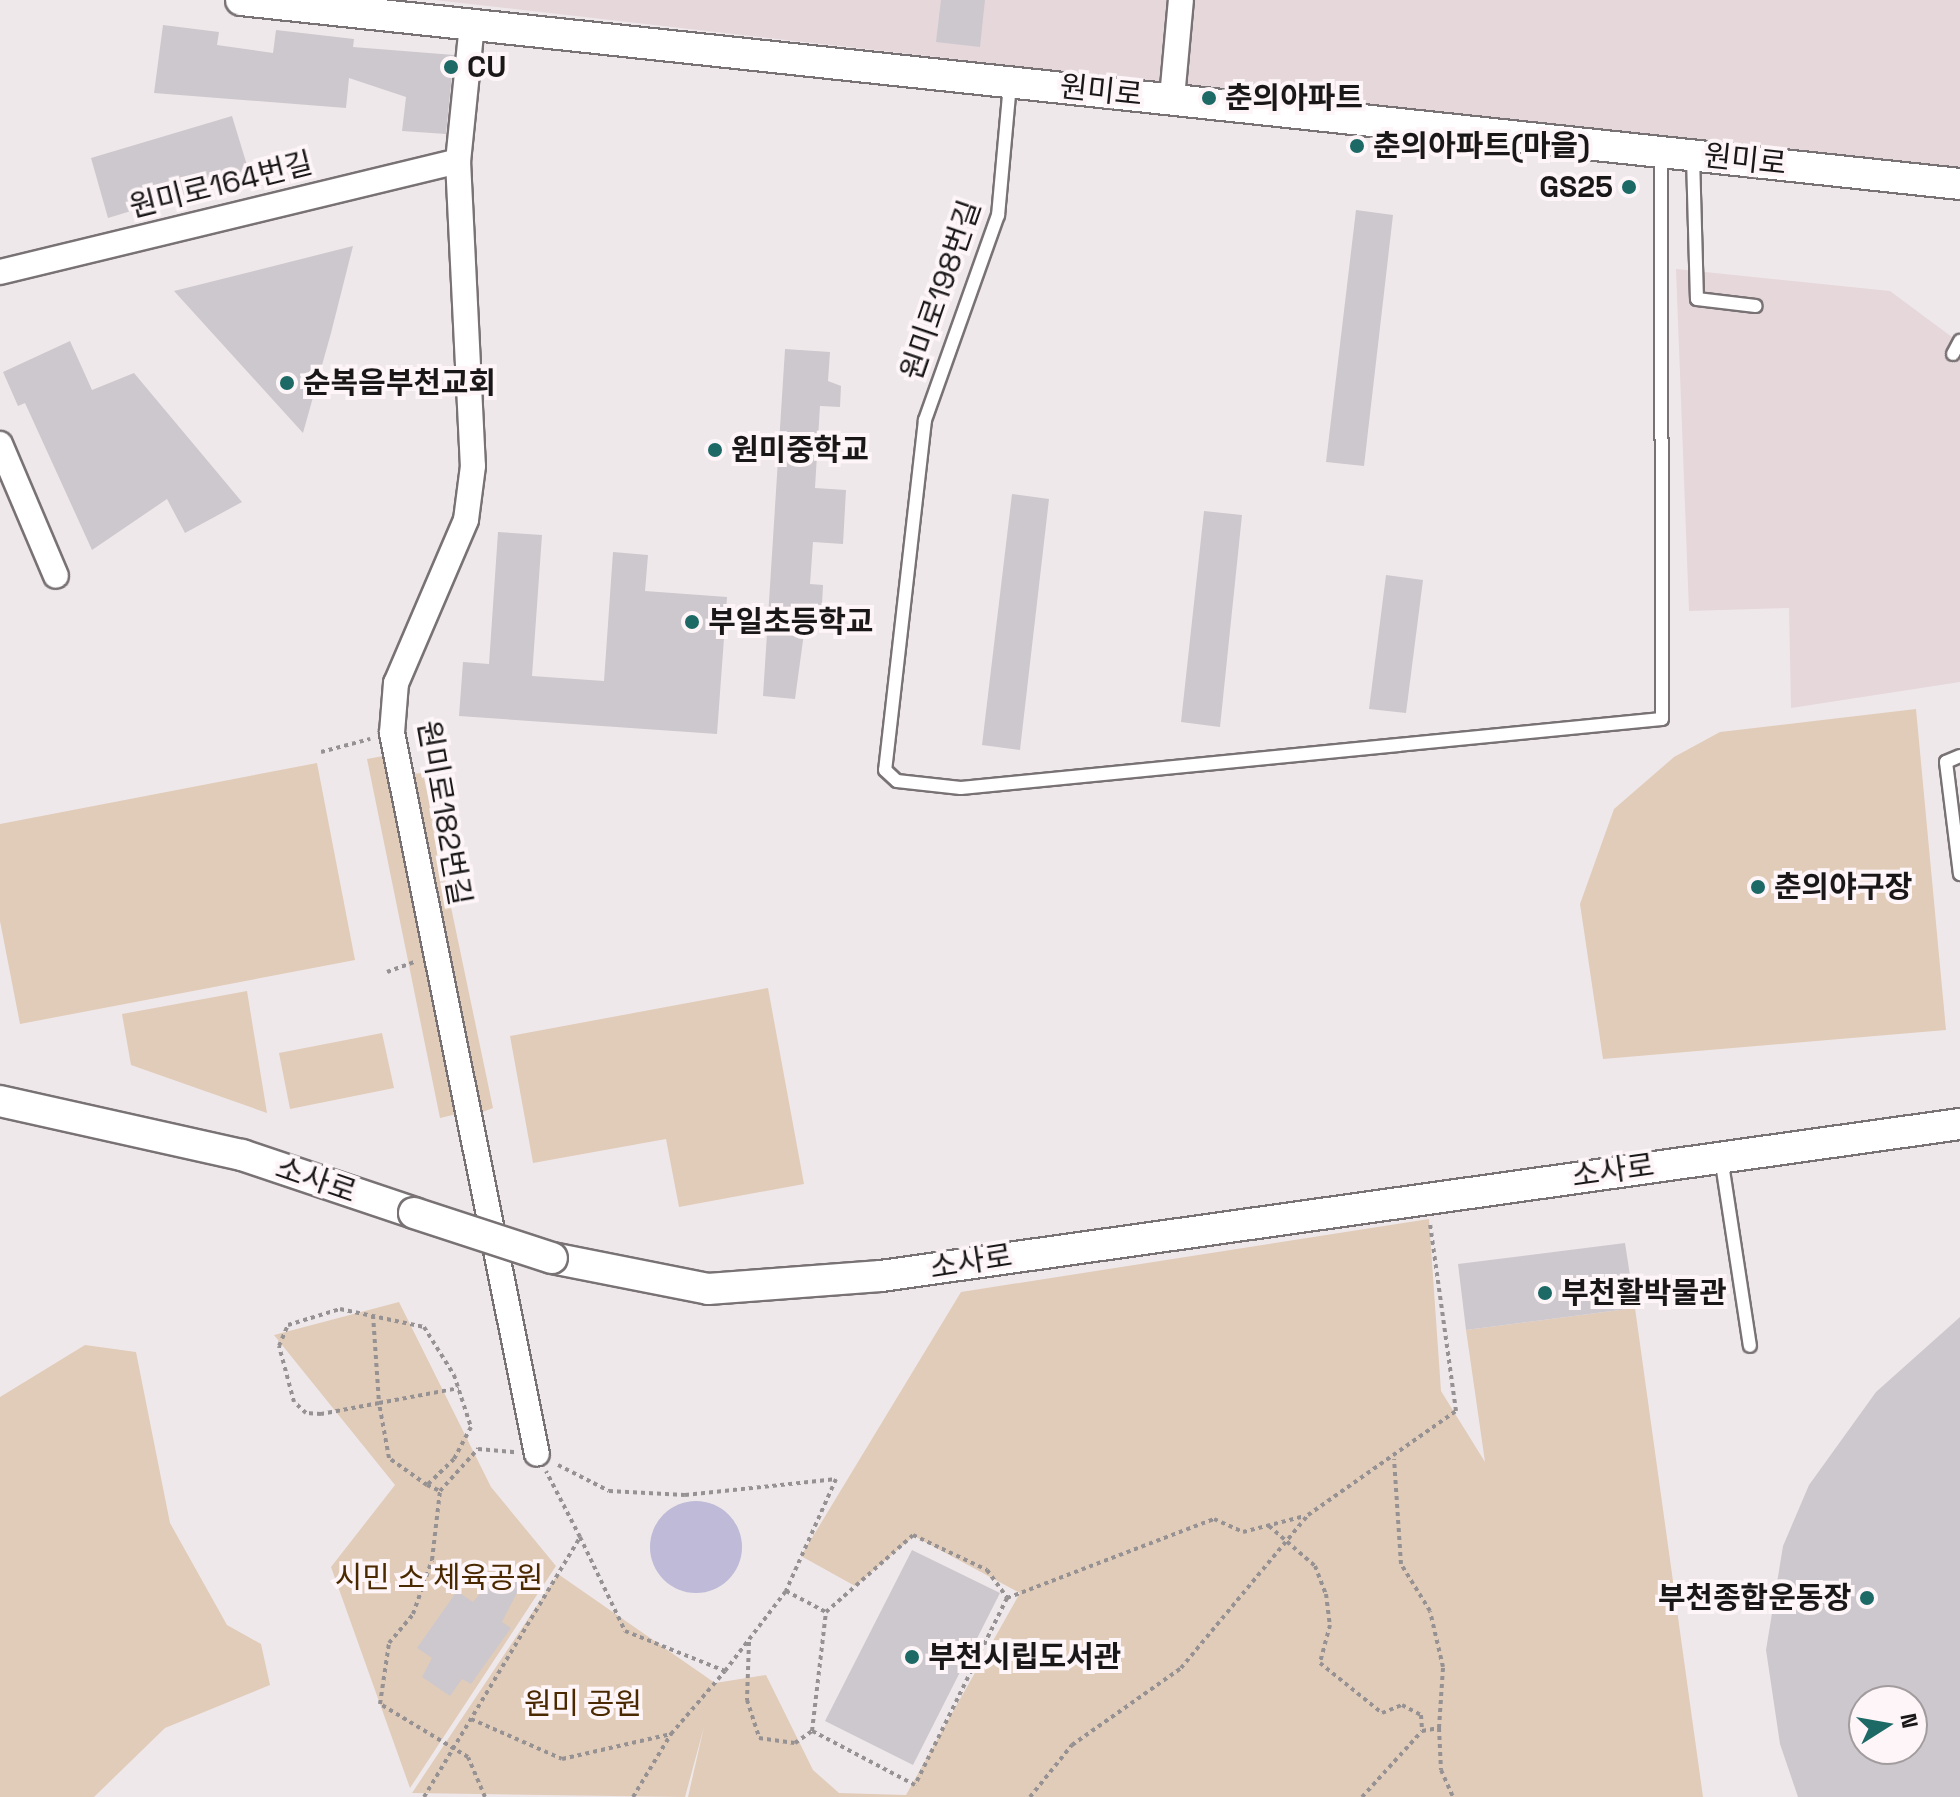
<!DOCTYPE html>
<meta charset="utf-8">
<style>
body{margin:0}
#map{position:relative;width:1960px;height:1797px;overflow:hidden;background:#efe8ea;font-family:"Space Grotesk","Noto Sans KR",sans-serif}
div>[style]{position:absolute}
.built>*{inset:0;background:#e6d7db}
.green>*{inset:0;background:#e1ccb9}
.water>*{inset:0;background:#bebad7}
.round{border-radius:50%}
.building>*{inset:0;background:#cdc8cd}
.path>*{height:4px;margin-top:-2px;transform-origin:0;background:repeating-linear-gradient(90deg,#969192 0 4px,transparent 0 8px)}
.roads{filter:drop-shadow(2px 0 #797274) drop-shadow(-2px 0 #797274) drop-shadow(0 2px #797274) drop-shadow(0 -2px #797274)}
.service>*{height:12px;margin:-6px;padding:0 6px;transform-origin:6px;border-radius:6px;background:#fff}
.minor>*{height:24px;margin:-12px;padding:0 12px;transform-origin:12px;border-radius:12px;background:#fff}
.tertiary>*{height:30px;margin:-15px;padding:0 15px;transform-origin:15px;border-radius:15px;background:#fff}
.bridges{filter:drop-shadow(2px 0 #797274) drop-shadow(-2px 0 #797274) drop-shadow(0 2px #797274) drop-shadow(0 -2px #797274)}
.tertiary-bridge>*{height:30px;margin:-15px;padding:0 15px;transform-origin:15px;border-radius:15px;background:#fff}
.dots>*{width:22px;height:22px;translate:-50% -50%;box-sizing:border-box;border:4px solid #fdf5f7;border-radius:50%}
span{translate:-50% -50%;white-space:nowrap;text-align:center;line-height:1.15;-webkit-text-stroke:8px #fdf5f7;paint-order:stroke}
.poi-label{font-size:30px;color:#1a1718;font-weight:700}
.left{translate:0 -50%;text-align:left}
.right{translate:-100% -50%;text-align:right}
.street-label{font-size:30px;color:#1a1718}
.park-label{font-size:30px;color:#4a2900}
.north{position:absolute;left:1848px;top:1685px;width:80px;height:80px;box-sizing:border-box;background:#fdf5f7;border:2px solid #a29c9e;border-radius:50%;rotate:79deg;font-size:22px;font-weight:700;line-height:32px;text-align:center;color:#1a1718}
.north::after{content:'';display:block;margin:auto;width:28px;height:36px;background:#1d6966;clip-path:polygon(50% 0,100% 100%,50% 72%,0 100%)}
</style>
<div id="map">
<div class="built">
<div style="clip-path:polygon(435px 0,1960px 0,1960px 173px,1737px 148px)"></div>
<div style="clip-path:polygon(1676px 269px,1890px 291px,1960px 343px,1960px 682px,1791px 708px,1789px 608px,1689px 611px)"></div>
</div>
<div class="green">
<div style="clip-path:polygon(1916px 709px,1946px 1030px,1603px 1059px,1580px 904px,1614px 809px,1674px 757px,1720px 732px)"></div>
<div style="clip-path:polygon(383px 756px,457px 1114px,440px 1118px,367px 759px)"></div>
<div style="clip-path:polygon(317px 763px,355px 960px,20px 1024px,0 921px,0 824px)"></div>
<div style="clip-path:polygon(423px 773px,493px 1108px,480px 1113px,410px 774px)"></div>
<div style="clip-path:polygon(768px 988px,804px 1184px,679px 1207px,666px 1139px,533px 1163px,510px 1036px)"></div>
<div style="clip-path:polygon(247px 991px,267px 1113px,131px 1065px,122px 1014px)"></div>
<div style="clip-path:polygon(382px 1033px,394px 1088px,290px 1109px,279px 1053px)"></div>
<div style="clip-path:polygon(1429px 1219px,1441px 1391px,1485px 1462px,1466px 1330px,1635px 1308px,1703px 1797px,688px 1797px,704px 1727px,685px 1797px,412px 1793px,558px 1574px,715px 1683px,766px 1675px,813px 1770px,839px 1793px,906px 1795px,1020px 1593px,914px 1536px,855px 1586px,801px 1556px,961px 1292px)"></div>
<div style="clip-path:polygon(399px 1302px,491px 1487px,556px 1566px,410px 1788px,331px 1567px,395px 1485px,274px 1335px)"></div>
<div style="clip-path:polygon(85px 1345px,136px 1352px,170px 1523px,227px 1625px,261px 1644px,270px 1685px,165px 1728px,94px 1797px,0 1797px,0 1397px)"></div>
</div>
<div class="water">
<div class="round" style="left:650px;top:1501px;width:92px;height:92px"></div>
</div>
<div class="building">
<div style="clip-path:polygon(941px 0,985px 0,980px 47px,936px 42px)"></div>
<div style="clip-path:polygon(163px 25px,219px 32px,217px 45px,273px 53px,276px 30px,354px 39px,353px 47px,454px 55px,446px 134px,402px 131px,406px 97px,349px 78px,346px 108px,154px 93px)"></div>
<div style="clip-path:polygon(232px 116px,250px 175px,108px 218px,91px 158px)"></div>
<div style="clip-path:polygon(1356px 210px,1393px 215px,1364px 466px,1326px 462px)"></div>
<div style="clip-path:polygon(353px 246px,331px 333px,303px 433px,174px 291px)"></div>
<div style="clip-path:polygon(70px 341px,92px 390px,134px 373px,242px 502px,185px 533px,167px 499px,92px 550px,25px 403px,18px 406px,3px 372px)"></div>
<div style="clip-path:polygon(785px 349px,830px 352px,828px 381px,841px 386px,840px 407px,820px 406px,815px 488px,846px 490px,843px 544px,813px 542px,810px 584px,823px 585px,822px 605px,808px 604px,795px 699px,763px 696px)"></div>
<div style="clip-path:polygon(1012px 494px,1049px 499px,1020px 750px,982px 745px)"></div>
<div style="clip-path:polygon(1204px 511px,1242px 515px,1220px 727px,1181px 722px)"></div>
<div style="clip-path:polygon(498px 532px,542px 535px,532px 676px,604px 681px,613px 552px,648px 555px,645px 591px,727px 597px,717px 734px,459px 716px,463px 662px,489px 664px)"></div>
<div style="clip-path:polygon(1386px 575px,1423px 580px,1406px 713px,1369px 709px)"></div>
<div style="clip-path:polygon(1625px 1243px,1635px 1308px,1466px 1330px,1458px 1264px)"></div>
<div style="clip-path:polygon(evenodd,1960px 1317px,1960px 1797px,1798px 1797px,1780px 1744px,1766px 1650px,1783px 1546px,1809px 1485px,1876px 1392px,1960px 1317px,1864px 1701px,1912px 1701px,1912px 1749px,1864px 1749px,1864px 1701px)"></div>
<div style="clip-path:polygon(912px 1550px,1000px 1593px,913px 1765px,825px 1721px)"></div>
<div style="clip-path:polygon(504px 1565px,524px 1579px,502px 1622px,511px 1628px,471px 1684px,462px 1679px,450px 1696px,422px 1677px,432px 1658px,417px 1648px,457px 1591px,473px 1602px)"></div>
</div>
<div class="path">
<div style="left:321px;top:752px;width:51px;rotate:-14.9deg"></div>
<div style="left:387px;top:972px;width:30px;rotate:-20deg"></div>
<div style="left:373px;top:1315px;width:88px;rotate:86.1deg"></div>
<div style="left:379px;top:1403px;width:81px;rotate:-10.6deg"></div>
<div style="left:558px;top:1465px;width:57px;rotate:27deg"></div>
<div style="left:609px;top:1491px;width:76px;rotate:3deg"></div>
<div style="left:685px;top:1495px;width:152px;rotate:-6deg"></div>
<div style="left:836px;top:1479px;width:123px;rotate:114.1deg"></div>
<div style="left:786px;top:1591px;width:45px;rotate:27.7deg"></div>
<div style="left:826px;top:1612px;width:116px;rotate:-41.5deg"></div>
<div style="left:913px;top:1535px;width:82px;rotate:25.3deg"></div>
<div style="left:987px;top:1570px;width:34px;rotate:54deg"></div>
<div style="left:1007px;top:1598px;width:208px;rotate:116.2deg"></div>
<div style="left:915px;top:1785px;width:116px;rotate:-152.3deg"></div>
<div style="left:812px;top:1731px;width:120px;rotate:-83.3deg"></div>
<div style="left:427px;top:1485px;width:47px;rotate:-144.6deg"></div>
<div style="left:389px;top:1458px;width:56px;rotate:-100.3deg"></div>
<div style="left:379px;top:1403px;width:59px;rotate:169.3deg"></div>
<div style="left:321px;top:1414px;width:15px;rotate:-176deg"></div>
<div style="left:306px;top:1413px;width:16px;rotate:-137deg"></div>
<div style="left:294px;top:1402px;width:58px;rotate:-105deg"></div>
<div style="left:279px;top:1346px;width:23px;rotate:-67deg"></div>
<div style="left:288px;top:1325px;width:54px;rotate:-17.1deg"></div>
<div style="left:340px;top:1309px;width:86px;rotate:12.1deg"></div>
<div style="left:424px;top:1327px;width:57px;rotate:58deg"></div>
<div style="left:454px;top:1375px;width:55px;rotate:71.9deg"></div>
<div style="left:471px;top:1427px;width:36px;rotate:118deg"></div>
<div style="left:454px;top:1459px;width:37px;rotate:136deg"></div>
<div style="left:427px;top:1485px;width:14px;rotate:25deg"></div>
<div style="left:1269px;top:1526px;width:61px;rotate:41deg"></div>
<div style="left:1315px;top:1566px;width:30px;rotate:69deg"></div>
<div style="left:1326px;top:1594px;width:31px;rotate:83deg"></div>
<div style="left:1330px;top:1625px;width:39px;rotate:105deg"></div>
<div style="left:1320px;top:1663px;width:80px;rotate:38.9deg"></div>
<div style="left:1382px;top:1713px;width:22px;rotate:-22deg"></div>
<div style="left:1402px;top:1705px;width:21px;rotate:28deg"></div>
<div style="left:1421px;top:1715px;width:16px;rotate:86deg"></div>
<div style="left:1422px;top:1731px;width:17px;rotate:-10deg"></div>
<div style="left:1439px;top:1728px;width:61px;rotate:-86.2deg"></div>
<div style="left:1443px;top:1667px;width:57px;rotate:-103.1deg"></div>
<div style="left:1430px;top:1611px;width:55px;rotate:-121.7deg"></div>
<div style="left:1401px;top:1564px;width:105px;rotate:-93.8deg"></div>
<div style="left:580px;top:1537px;width:104px;rotate:64.4deg"></div>
<div style="left:625px;top:1631px;width:108px;rotate:21.8deg"></div>
<div style="left:725px;top:1671px;width:101px;rotate:-52.7deg"></div>
<div style="left:1007px;top:1598px;width:222px;rotate:-20.9deg"></div>
<div style="left:1214px;top:1519px;width:32px;rotate:24deg"></div>
<div style="left:1243px;top:1532px;width:64px;rotate:-14.5deg"></div>
<div style="left:749px;top:1642px;width:58px;rotate:92deg"></div>
<div style="left:747px;top:1700px;width:40px;rotate:72deg"></div>
<div style="left:759px;top:1738px;width:36px;rotate:8deg"></div>
<div style="left:795px;top:1743px;width:21px;rotate:-35deg"></div>
<div style="left:471px;top:1719px;width:99px;rotate:23.7deg"></div>
<div style="left:562px;top:1759px;width:112px;rotate:-12.9deg"></div>
<div style="left:671px;top:1734px;width:83px;rotate:-49.4deg"></div>
<div style="left:1439px;top:1728px;width:42px;rotate:87.3deg"></div>
<div style="left:1441px;top:1770px;width:30px;rotate:66deg"></div>
<div style="left:424px;top:1797px;width:303px;rotate:-59deg"></div>
<div style="left:580px;top:1537px;width:74px;rotate:-117.3deg"></div>
<div style="left:485px;top:1797px;width:43px;rotate:-113deg"></div>
<div style="left:468px;top:1757px;width:103px;rotate:-148.9deg"></div>
<div style="left:380px;top:1704px;width:62px;rotate:-81.6deg"></div>
<div style="left:389px;top:1643px;width:38px;rotate:-50deg"></div>
<div style="left:413px;top:1614px;width:57px;rotate:-70.6deg"></div>
<div style="left:432px;top:1560px;width:69px;rotate:-83.4deg"></div>
<div style="left:440px;top:1491px;width:57px;rotate:-47.9deg"></div>
<div style="left:478px;top:1449px;width:38px;rotate:5deg"></div>
<div style="left:633px;top:1797px;width:74px;rotate:-58.9deg"></div>
<div style="left:1030px;top:1797px;width:67px;rotate:-51.1deg"></div>
<div style="left:1072px;top:1745px;width:133px;rotate:-35.2deg"></div>
<div style="left:1181px;top:1668px;width:199px;rotate:-50.3deg"></div>
<div style="left:1308px;top:1515px;width:181px;rotate:-35.1deg"></div>
<div style="left:1456px;top:1411px;width:189px;rotate:-97.9deg"></div>
<div style="left:1362px;top:1797px;width:89px;rotate:-47.7deg"></div>
</div>
<div class="roads">
<div class="service">
<div style="left:1010px;top:84px;width:132px;rotate:95.2deg"></div>
<div style="left:998px;top:215px;width:218px;rotate:109.6deg"></div>
<div style="left:925px;top:420px;width:352px;rotate:96.5deg"></div>
<div style="left:885px;top:770px;width:16px;rotate:43deg"></div>
<div style="left:897px;top:781px;width:64px;rotate:6.2deg"></div>
<div style="left:961px;top:788px;width:704px;rotate:-5.62deg"></div>
<div style="left:1662px;top:719px;width:567px;rotate:-90.1deg"></div>
<div style="left:1693px;top:157px;width:142px;rotate:88.4deg"></div>
<div style="left:1697px;top:299px;width:59px;rotate:6.8deg"></div>
<div style="left:1953px;top:354px;width:15px;rotate:-62deg"></div>
<div style="left:1960px;top:756px;width:15px;rotate:157deg"></div>
<div style="left:1946px;top:762px;width:113px;rotate:82.9deg"></div>
<div style="left:1721px;top:1157px;width:191px;rotate:81.3deg"></div>
</div>
<div class="minor">
<div style="left:472px;top:24px;width:138px;rotate:95.8deg"></div>
<div style="left:458px;top:161px;width:305px;rotate:87.2deg"></div>
<div style="left:473px;top:466px;width:54px;rotate:97.4deg"></div>
<div style="left:466px;top:520px;width:177px;rotate:113.2deg"></div>
<div style="left:396px;top:683px;width:50px;rotate:94.6deg"></div>
<div style="left:392px;top:733px;width:735px;rotate:78.63deg"></div>
<div style="left:1172px;top:98px;width:98px;rotate:-84.8deg"></div>
<div style="left:0;top:272px;width:471px;rotate:-13.6deg"></div>
<div style="left:0;top:444px;width:143px;rotate:67deg"></div>
</div>
<div class="tertiary">
<div style="left:241px;top:0;width:1729px;rotate:6.11deg"></div>
<div style="left:0;top:1101px;width:248px;rotate:12.6deg"></div>
<div style="left:242px;top:1155px;width:182px;rotate:18.6deg"></div>
<div style="left:552px;top:1258px;width:159px;rotate:11.2deg"></div>
<div style="left:708px;top:1289px;width:173px;rotate:-4.3deg"></div>
<div style="left:881px;top:1276px;width:1090px;rotate:-8.02deg"></div>
</div>
</div>
<div class="bridges">
<div class="tertiary-bridge">
<div style="left:414px;top:1213px;width:145px;rotate:18.1deg"></div>
</div>
</div>
<div class="dots">
<div style="left:451px;top:67px;background:#1d6966"></div>
<div style="left:1209px;top:98px;background:#1d6966"></div>
<div style="left:1357px;top:146px;background:#1d6966"></div>
<div style="left:1629px;top:187px;background:#1d6966"></div>
<div style="left:287px;top:383px;background:#1d6966"></div>
<div style="left:715px;top:450px;background:#1d6966"></div>
<div style="left:692px;top:622px;background:#1d6966"></div>
<div style="left:1758px;top:887px;background:#1d6966"></div>
<div style="left:1545px;top:1293px;background:#1d6966"></div>
<div style="left:1867px;top:1598px;background:#1d6966"></div>
<div style="left:912px;top:1657px;background:#1d6966"></div>
</div>
<div class="poi-label">
<span class="left" style="left:467px;top:67px">CU</span>
<span class="left" style="left:1225px;top:98px">춘의아파트</span>
<span class="left" style="left:1373px;top:146px">춘의아파트(마을)</span>
<span class="right" style="left:1613px;top:187px">GS25</span>
<span class="left" style="left:303px;top:383px">순복음부천교회</span>
<span class="left" style="left:731px;top:450px">원미중학교</span>
<span class="left" style="left:708px;top:622px">부일초등학교</span>
<span class="left" style="left:1774px;top:887px">춘의야구장</span>
<span class="left" style="left:1561px;top:1293px">부천활박물관</span>
<span class="right" style="left:1851px;top:1598px">부천종합운동장</span>
<span class="left" style="left:928px;top:1657px">부천시립도서관</span>
</div>
<div class="street-label">
<span style="left:1101px;top:91px;rotate:6deg">원미로</span>
<span style="left:1745px;top:160px;rotate:6deg">원미로</span>
<span style="left:221px;top:185px;rotate:-14deg">원미로164번길</span>
<span style="left:941px;top:290px;rotate:-71deg">원미로198번길</span>
<span style="left:444px;top:813px;rotate:80deg">원미로182번길</span>
<span style="left:1613px;top:1171px;rotate:-8deg">소사로</span>
<span style="left:316px;top:1180px;rotate:19deg">소사로</span>
<span style="left:971px;top:1262px;rotate:-9deg">소사로</span>
</div>
<div class="park-label">
<span style="left:439px;top:1578px">시민 소 체육공원</span>
<span style="left:583px;top:1704px">원미 공원</span>
</div>
<div class="north">N</div>
</div>
